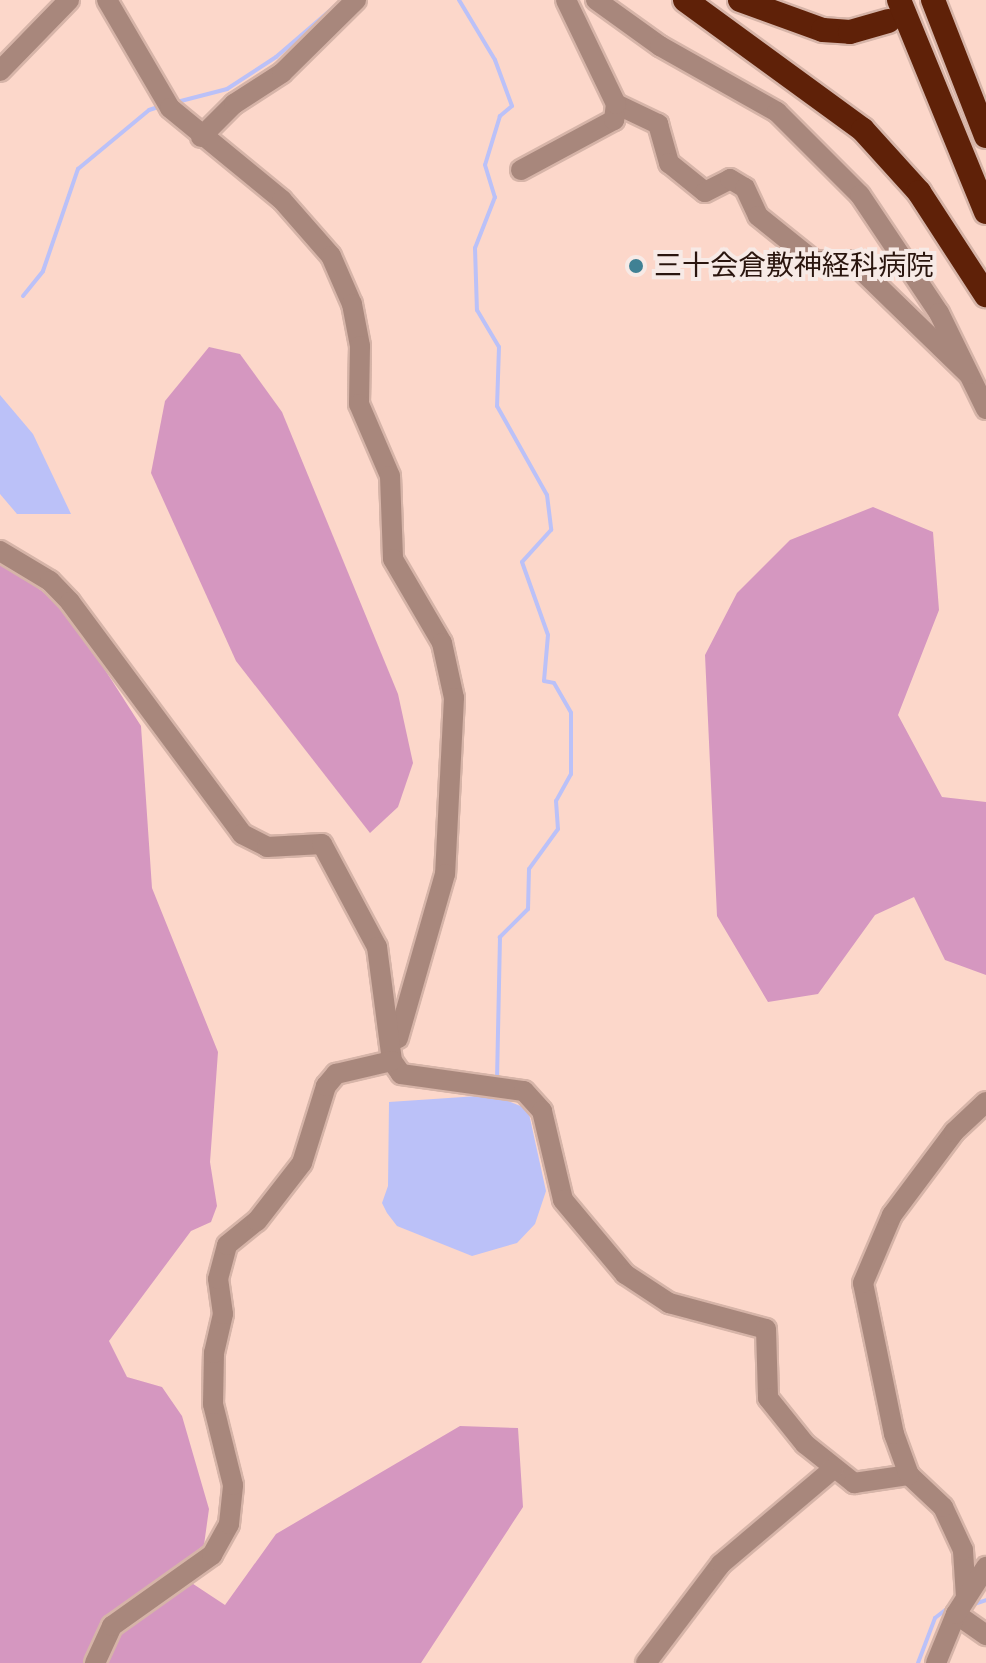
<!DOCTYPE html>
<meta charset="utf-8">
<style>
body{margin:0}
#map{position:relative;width:986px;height:1663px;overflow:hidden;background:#fcd7ca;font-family:"DM Sans","Noto Sans JP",sans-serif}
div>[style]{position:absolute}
.green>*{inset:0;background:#d597c0}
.water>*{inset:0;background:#bbc1f8}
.stream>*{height:4px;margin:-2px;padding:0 2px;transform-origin:2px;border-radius:2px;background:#bbc1f8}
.roads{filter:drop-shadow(2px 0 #d6b4a8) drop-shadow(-2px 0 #d6b4a8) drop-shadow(0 2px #d6b4a8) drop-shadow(0 -2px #d6b4a8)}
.minor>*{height:20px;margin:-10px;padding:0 10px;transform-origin:10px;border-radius:10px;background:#a8877c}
.highway>*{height:24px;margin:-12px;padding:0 12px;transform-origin:12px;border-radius:12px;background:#5f2108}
.dots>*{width:22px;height:22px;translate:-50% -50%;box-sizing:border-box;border:4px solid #f7eae6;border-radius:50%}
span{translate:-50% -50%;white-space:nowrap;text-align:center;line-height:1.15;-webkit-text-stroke:8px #f7eae6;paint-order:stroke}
.poi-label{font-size:28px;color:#2a150e}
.left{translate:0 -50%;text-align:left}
</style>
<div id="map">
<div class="green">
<div style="clip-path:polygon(209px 347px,240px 354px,282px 412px,398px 694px,413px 763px,398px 807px,370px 833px,236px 661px,151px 473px,165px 401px)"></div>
<div style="clip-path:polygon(873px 507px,933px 532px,939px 610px,898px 715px,942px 797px,986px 802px,986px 975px,945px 960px,914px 897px,875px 915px,818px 994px,768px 1002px,717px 916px,705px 655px,737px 593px,790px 540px)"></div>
<div style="clip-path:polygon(0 560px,66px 609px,141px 726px,152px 888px,218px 1052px,210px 1162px,217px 1206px,211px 1222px,191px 1231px,109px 1341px,127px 1377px,162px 1387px,182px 1416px,209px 1509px,204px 1545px,172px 1570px,225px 1605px,276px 1534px,460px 1426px,518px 1428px,523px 1507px,421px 1663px,0 1663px)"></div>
</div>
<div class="water">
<div style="clip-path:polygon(0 395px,33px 434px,71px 514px,17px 514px,0 494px)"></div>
<div style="clip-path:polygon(493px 1095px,528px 1109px,546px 1191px,535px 1224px,517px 1243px,472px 1256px,397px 1226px,387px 1213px,382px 1203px,388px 1186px,389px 1102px)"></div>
</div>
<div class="stream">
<div style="left:459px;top:0;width:70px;rotate:59deg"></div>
<div style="left:495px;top:60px;width:49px;rotate:69.7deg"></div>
<div style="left:512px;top:106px;width:16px;rotate:140deg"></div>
<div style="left:500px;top:116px;width:51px;rotate:107deg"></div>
<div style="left:485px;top:165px;width:34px;rotate:73deg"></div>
<div style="left:495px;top:197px;width:55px;rotate:111.4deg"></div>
<div style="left:475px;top:248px;width:62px;rotate:88.2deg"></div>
<div style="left:477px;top:310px;width:43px;rotate:59.3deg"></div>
<div style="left:499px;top:347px;width:59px;rotate:91.9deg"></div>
<div style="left:497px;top:406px;width:102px;rotate:60.7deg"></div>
<div style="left:547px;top:495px;width:35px;rotate:83deg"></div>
<div style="left:551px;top:530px;width:43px;rotate:132.2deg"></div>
<div style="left:522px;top:562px;width:77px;rotate:70.4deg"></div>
<div style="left:548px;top:635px;width:46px;rotate:95deg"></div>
<div style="left:544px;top:681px;width:10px;rotate:11deg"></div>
<div style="left:554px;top:683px;width:34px;rotate:60deg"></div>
<div style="left:571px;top:713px;width:61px;rotate:90deg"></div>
<div style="left:571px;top:774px;width:31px;rotate:119deg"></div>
<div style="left:556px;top:801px;width:28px;rotate:86deg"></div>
<div style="left:558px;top:829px;width:49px;rotate:125.9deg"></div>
<div style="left:529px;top:869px;width:40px;rotate:91.4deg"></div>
<div style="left:528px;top:909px;width:40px;rotate:135deg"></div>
<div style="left:500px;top:937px;width:139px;rotate:91.2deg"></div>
<div style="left:173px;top:103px;width:56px;rotate:-14.5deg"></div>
<div style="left:227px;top:89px;width:59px;rotate:-33.1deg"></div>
<div style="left:276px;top:57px;width:86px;rotate:-40.7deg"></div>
<div style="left:23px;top:296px;width:32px;rotate:-51deg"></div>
<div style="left:43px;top:271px;width:108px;rotate:-71.1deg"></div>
<div style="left:78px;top:169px;width:92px;rotate:-39.7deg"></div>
<div style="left:149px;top:110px;width:13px;rotate:-18deg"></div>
<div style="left:971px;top:1605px;width:16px;rotate:-18deg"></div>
<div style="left:918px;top:1663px;width:48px;rotate:-69.3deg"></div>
<div style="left:935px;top:1618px;width:24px;rotate:-38deg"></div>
</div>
<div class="roads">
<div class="minor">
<div style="left:107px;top:0;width:125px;rotate:59.7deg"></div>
<div style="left:170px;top:108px;width:145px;rotate:39.4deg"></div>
<div style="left:282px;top:200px;width:74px;rotate:48.8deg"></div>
<div style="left:331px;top:256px;width:52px;rotate:66.4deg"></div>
<div style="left:352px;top:304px;width:43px;rotate:79.2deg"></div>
<div style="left:360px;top:346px;width:58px;rotate:91deg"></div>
<div style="left:359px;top:404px;width:78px;rotate:66.7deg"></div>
<div style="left:390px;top:476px;width:83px;rotate:87.9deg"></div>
<div style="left:393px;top:559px;width:97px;rotate:59.7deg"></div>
<div style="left:442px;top:643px;width:56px;rotate:77.7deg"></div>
<div style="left:454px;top:698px;width:176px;rotate:92.9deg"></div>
<div style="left:445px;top:874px;width:171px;rotate:106deg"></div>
<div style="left:596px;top:0;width:79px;rotate:35.7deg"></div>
<div style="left:660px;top:46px;width:134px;rotate:29.4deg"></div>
<div style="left:777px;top:112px;width:117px;rotate:45deg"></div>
<div style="left:860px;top:195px;width:142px;rotate:56.2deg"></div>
<div style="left:939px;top:313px;width:107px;rotate:63.9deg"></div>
<div style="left:0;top:71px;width:99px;rotate:-45.8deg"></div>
<div style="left:616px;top:104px;width:47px;rotate:25.5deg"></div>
<div style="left:658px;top:124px;width:41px;rotate:74.2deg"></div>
<div style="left:669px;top:163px;width:46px;rotate:38.9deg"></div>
<div style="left:705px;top:192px;width:28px;rotate:-27deg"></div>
<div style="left:730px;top:179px;width:17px;rotate:31deg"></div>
<div style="left:745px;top:188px;width:31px;rotate:65deg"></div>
<div style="left:758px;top:216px;width:72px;rotate:38.8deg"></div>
<div style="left:814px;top:261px;width:38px"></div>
<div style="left:852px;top:261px;width:162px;rotate:44.2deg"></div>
<div style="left:201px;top:137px;width:47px;rotate:-45deg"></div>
<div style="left:234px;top:104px;width:57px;rotate:-32.9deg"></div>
<div style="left:282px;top:73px;width:104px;rotate:-44.6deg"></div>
<div style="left:521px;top:170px;width:106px;rotate:-28.3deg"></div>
<div style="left:614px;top:120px;width:16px;rotate:-83deg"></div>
<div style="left:616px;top:104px;width:115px;rotate:-115.7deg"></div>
<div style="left:0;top:551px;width:58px;rotate:31deg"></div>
<div style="left:50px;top:581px;width:29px;rotate:46deg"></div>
<div style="left:70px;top:602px;width:289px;rotate:53.4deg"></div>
<div style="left:242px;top:834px;width:28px;rotate:27deg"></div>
<div style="left:267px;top:847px;width:55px;rotate:-3.1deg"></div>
<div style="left:322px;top:844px;width:117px;rotate:61.9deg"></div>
<div style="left:377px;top:947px;width:115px;rotate:82.5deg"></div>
<div style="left:392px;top:1061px;width:16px;rotate:55deg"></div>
<div style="left:401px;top:1074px;width:124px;rotate:7.9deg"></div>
<div style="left:524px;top:1091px;width:27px;rotate:48deg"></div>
<div style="left:542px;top:1111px;width:91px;rotate:76.7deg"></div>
<div style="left:563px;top:1200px;width:97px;rotate:50deg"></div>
<div style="left:625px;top:1274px;width:53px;rotate:33.4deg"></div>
<div style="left:669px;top:1303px;width:100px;rotate:15deg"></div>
<div style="left:766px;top:1329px;width:69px;rotate:88.3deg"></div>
<div style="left:768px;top:1398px;width:59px;rotate:51.2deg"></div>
<div style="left:805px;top:1444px;width:63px;rotate:38.5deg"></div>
<div style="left:854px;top:1483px;width:56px;rotate:-8.3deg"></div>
<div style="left:966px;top:1597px;width:47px;rotate:-93.7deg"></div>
<div style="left:963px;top:1550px;width:47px;rotate:-114.9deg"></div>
<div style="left:943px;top:1507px;width:47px;rotate:-136.7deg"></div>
<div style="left:909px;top:1475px;width:44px;rotate:-110.1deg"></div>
<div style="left:894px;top:1434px;width:154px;rotate:-101.6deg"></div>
<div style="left:863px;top:1283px;width:74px;rotate:-66.9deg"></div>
<div style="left:892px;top:1215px;width:104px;rotate:-53.2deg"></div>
<div style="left:954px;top:1132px;width:44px;rotate:-43.2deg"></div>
<div style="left:956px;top:1614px;width:37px;rotate:35deg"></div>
<div style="left:95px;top:1663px;width:41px;rotate:-65.3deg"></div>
<div style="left:112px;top:1626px;width:123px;rotate:-35.4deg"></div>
<div style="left:212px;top:1555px;width:35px;rotate:-61deg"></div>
<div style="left:229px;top:1524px;width:39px;rotate:-84deg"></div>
<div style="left:233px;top:1485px;width:83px;rotate:-103.9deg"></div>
<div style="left:213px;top:1404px;width:51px;rotate:-88.9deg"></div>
<div style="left:214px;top:1353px;width:40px;rotate:-77deg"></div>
<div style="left:223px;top:1314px;width:35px;rotate:-98deg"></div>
<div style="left:218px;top:1279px;width:35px;rotate:-75deg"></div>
<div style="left:227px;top:1245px;width:38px;rotate:-39deg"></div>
<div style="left:257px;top:1221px;width:73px;rotate:-52.2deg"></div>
<div style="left:302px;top:1163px;width:81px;rotate:-72.7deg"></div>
<div style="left:326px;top:1086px;width:16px;rotate:-50deg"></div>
<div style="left:336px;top:1074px;width:57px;rotate:-13.1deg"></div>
<div style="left:646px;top:1663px;width:124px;rotate:-52.9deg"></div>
<div style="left:721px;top:1564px;width:148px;rotate:-40.3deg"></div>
<div style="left:936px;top:1663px;width:53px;rotate:-67.8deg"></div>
<div style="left:956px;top:1614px;width:56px;rotate:-57.4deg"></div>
</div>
<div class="highway">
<div style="left:685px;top:0;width:220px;rotate:36.1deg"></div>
<div style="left:863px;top:130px;width:84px;rotate:47.9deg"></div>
<div style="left:919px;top:192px;width:123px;rotate:57deg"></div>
<div style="left:740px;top:0;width:88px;rotate:19.9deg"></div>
<div style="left:823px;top:30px;width:27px;rotate:4deg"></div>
<div style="left:850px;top:32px;width:40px;rotate:-16deg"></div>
<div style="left:899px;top:0;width:229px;rotate:67.7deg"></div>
<div style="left:933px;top:0;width:146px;rotate:68.7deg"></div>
</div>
</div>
<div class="dots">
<div style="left:636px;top:266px;background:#408194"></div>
</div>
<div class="poi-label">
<span class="left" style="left:654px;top:266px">三十会倉敷神経科病院</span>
</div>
</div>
